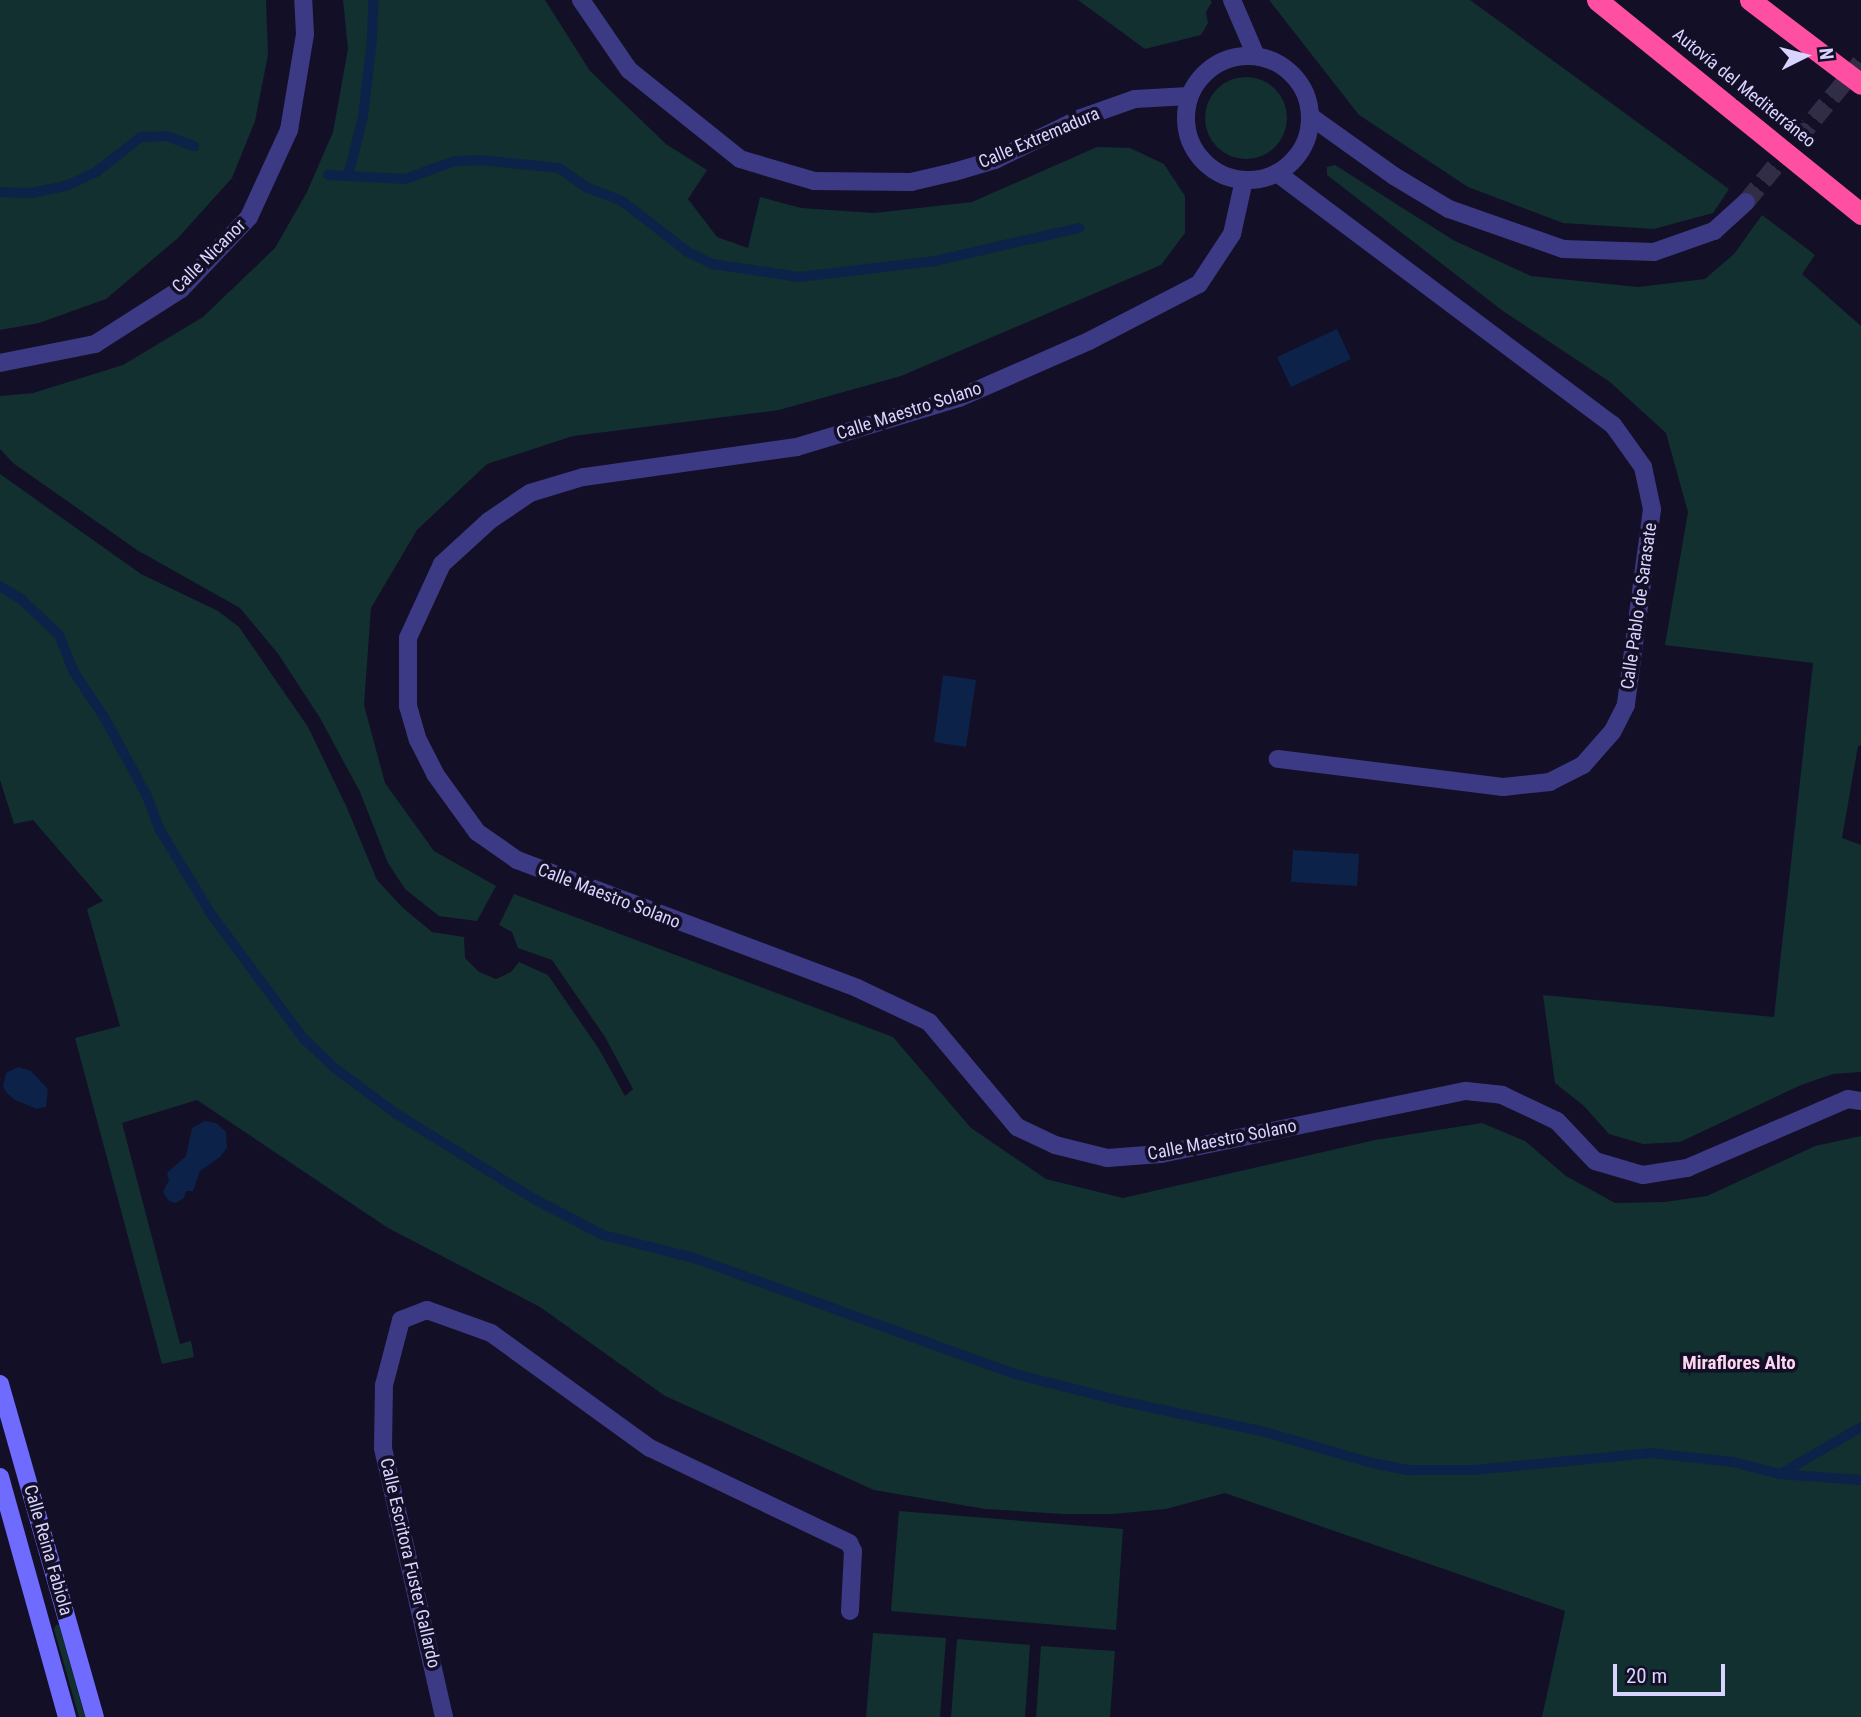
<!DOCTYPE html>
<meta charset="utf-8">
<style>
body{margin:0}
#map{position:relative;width:1861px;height:1717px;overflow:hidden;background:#130f26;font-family:"Roboto Condensed",sans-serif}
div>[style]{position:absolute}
.green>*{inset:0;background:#12302f}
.round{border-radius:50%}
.water>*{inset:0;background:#0c2248}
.stream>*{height:10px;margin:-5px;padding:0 5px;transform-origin:5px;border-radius:5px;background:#0c2248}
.street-tunnel>*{height:18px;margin-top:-9px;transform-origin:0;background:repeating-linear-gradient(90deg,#312d47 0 18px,transparent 0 27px)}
.street>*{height:18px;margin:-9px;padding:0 9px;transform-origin:9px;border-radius:9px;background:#3d3a85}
.street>.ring{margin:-9px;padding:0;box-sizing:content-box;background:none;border:18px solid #3d3a85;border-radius:50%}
.secondary>*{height:18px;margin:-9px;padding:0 9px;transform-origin:9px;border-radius:9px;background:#6f6bff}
.highway>*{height:21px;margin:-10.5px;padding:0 10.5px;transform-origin:10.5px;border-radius:10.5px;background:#ff4fa3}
span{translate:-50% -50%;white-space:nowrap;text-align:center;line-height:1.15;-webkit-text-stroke:7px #130f26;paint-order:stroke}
.street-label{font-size:18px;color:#d9d4ff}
.neighbourhood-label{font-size:19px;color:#ffd6f0;font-weight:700}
.north{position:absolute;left:1770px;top:21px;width:70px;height:70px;-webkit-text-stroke:5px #130f26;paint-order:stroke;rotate:84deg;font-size:19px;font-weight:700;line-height:28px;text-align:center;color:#d9d4ff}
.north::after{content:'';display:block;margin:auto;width:24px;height:32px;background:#d9d4ff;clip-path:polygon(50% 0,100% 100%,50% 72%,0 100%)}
.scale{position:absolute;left:1613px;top:1664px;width:112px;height:32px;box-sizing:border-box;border:4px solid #d9d4ff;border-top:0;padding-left:9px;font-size:21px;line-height:24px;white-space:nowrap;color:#d9d4ff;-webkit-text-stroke:5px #130f26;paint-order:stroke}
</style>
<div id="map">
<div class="green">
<div style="clip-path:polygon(0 0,266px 0,268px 55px,255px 121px,232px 178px,178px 238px,106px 299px,39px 323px,0 330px)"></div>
<div style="clip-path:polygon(343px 0,545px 0,590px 71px,666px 144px,707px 170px,688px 199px,717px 237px,748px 248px,760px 197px,801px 208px,874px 213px,972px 202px,1097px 147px,1130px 148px,1164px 164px,1185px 196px,1185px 233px,1161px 265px,901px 376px,779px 410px,573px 436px,487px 464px,417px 530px,371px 608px,364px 705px,385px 783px,434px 851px,496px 886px,477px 921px,439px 916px,405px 889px,388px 863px,360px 792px,320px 718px,279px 655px,240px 608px,137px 550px,13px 463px,0 449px,0 396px,33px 393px,123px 365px,203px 317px,275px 248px,307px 192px,333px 132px,348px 49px)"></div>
<div style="clip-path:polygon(1078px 0,1210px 0,1212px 2px,1206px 12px,1208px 23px,1201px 35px,1145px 49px)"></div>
<div style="clip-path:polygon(1269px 0,1470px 0,1729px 189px,1713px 213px,1654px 229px,1563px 223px,1468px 187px,1359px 115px)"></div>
<div class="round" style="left:1205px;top:77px;width:82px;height:82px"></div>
<div style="clip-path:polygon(1335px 165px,1453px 240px,1531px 276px,1638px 287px,1705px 279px,1734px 254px,1762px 215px,1815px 255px,1802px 274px,1861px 326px,1861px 745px,1858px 746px,1842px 838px,1861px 845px,1861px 1072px,1833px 1074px,1801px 1085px,1680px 1142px,1643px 1144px,1609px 1134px,1584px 1106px,1555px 1083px,1543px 995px,1774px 1017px,1813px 663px,1665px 645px,1688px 512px,1666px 433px,1610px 382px,1503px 311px,1327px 175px,1327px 167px)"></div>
<div style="clip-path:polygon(0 474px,141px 574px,218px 611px,239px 627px,308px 727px,347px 808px,377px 880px,403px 908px,432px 932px,464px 937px,465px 958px,479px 972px,496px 979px,511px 972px,519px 962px,548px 975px,599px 1049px,625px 1096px,633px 1089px,605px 1037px,552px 960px,518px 948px,512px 932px,499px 925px,514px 894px,893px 1037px,971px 1128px,1046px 1179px,1123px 1198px,1375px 1140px,1482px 1123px,1525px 1141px,1566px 1176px,1615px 1203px,1664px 1202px,1707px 1196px,1815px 1146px,1861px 1136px,1861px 1717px,1542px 1717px,1565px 1611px,1225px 1493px,1166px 1509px,1113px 1514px,1063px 1514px,985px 1509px,874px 1490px,665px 1396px,540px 1307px,388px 1228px,197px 1100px,122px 1123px,180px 1344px,191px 1341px,194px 1357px,162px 1364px,75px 1038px,120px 1026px,87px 909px,103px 901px,33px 820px,14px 824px,0 780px)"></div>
<div style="clip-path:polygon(899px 1511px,1123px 1529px,1116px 1630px,891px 1611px)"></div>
<div style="clip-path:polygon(56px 1625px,59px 1625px,85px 1717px,79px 1717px,54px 1629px)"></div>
<div style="clip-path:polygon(873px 1633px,946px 1638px,940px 1717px,866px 1717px)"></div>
<div style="clip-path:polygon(957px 1639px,1030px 1645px,1025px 1717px,951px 1717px)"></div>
<div style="clip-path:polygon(1041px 1646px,1115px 1651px,1110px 1717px,1036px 1717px)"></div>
</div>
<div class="water">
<div style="clip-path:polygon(1337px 329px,1351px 359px,1291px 387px,1277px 357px)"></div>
<div style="clip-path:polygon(943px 675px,976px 680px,966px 747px,934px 742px)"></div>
<div style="clip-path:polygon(1293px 850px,1359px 854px,1357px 886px,1291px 882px)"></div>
<div style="clip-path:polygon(18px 1067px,31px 1071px,48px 1089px,46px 1107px,37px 1109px,15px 1100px,6px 1092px,3px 1086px,6px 1073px)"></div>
<div style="clip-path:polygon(205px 1121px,216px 1123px,226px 1132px,227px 1148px,220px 1157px,200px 1171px,193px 1191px,186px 1191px,184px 1198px,176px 1203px,169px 1201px,163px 1192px,169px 1180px,167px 1173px,186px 1156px,192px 1128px)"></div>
</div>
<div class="stream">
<div style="left:328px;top:175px;width:77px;rotate:3deg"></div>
<div style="left:405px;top:179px;width:53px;rotate:-19.8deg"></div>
<div style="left:455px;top:161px;width:24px;rotate:-2deg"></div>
<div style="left:479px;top:160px;width:80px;rotate:5.7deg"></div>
<div style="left:559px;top:168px;width:35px;rotate:35deg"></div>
<div style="left:588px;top:188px;width:36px;rotate:21deg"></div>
<div style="left:622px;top:201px;width:83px;rotate:37.7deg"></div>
<div style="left:688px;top:252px;width:28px;rotate:26deg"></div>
<div style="left:713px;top:264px;width:87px;rotate:8.6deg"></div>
<div style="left:799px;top:277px;width:137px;rotate:-6.7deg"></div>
<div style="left:935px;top:261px;width:148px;rotate:-12.9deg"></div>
<div style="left:348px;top:176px;width:61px;rotate:-75.7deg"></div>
<div style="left:363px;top:117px;width:80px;rotate:-83.5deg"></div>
<div style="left:372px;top:38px;width:38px;rotate:-88deg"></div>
<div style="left:0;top:192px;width:32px;rotate:2deg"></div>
<div style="left:32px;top:193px;width:35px;rotate:-12deg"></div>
<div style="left:66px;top:186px;width:33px;rotate:-25deg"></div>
<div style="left:96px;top:172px;width:57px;rotate:-37.9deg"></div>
<div style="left:141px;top:137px;width:25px;rotate:-2deg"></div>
<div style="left:166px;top:136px;width:30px;rotate:20deg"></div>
<div style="left:0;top:586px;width:26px;rotate:32deg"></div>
<div style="left:22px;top:600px;width:51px;rotate:43.4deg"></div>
<div style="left:59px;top:635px;width:40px;rotate:68deg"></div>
<div style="left:74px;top:672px;width:54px;rotate:56.3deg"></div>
<div style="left:104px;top:717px;width:88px;rotate:61.4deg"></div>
<div style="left:146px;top:794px;width:39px;rotate:69deg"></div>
<div style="left:160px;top:830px;width:98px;rotate:58.7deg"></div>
<div style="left:211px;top:914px;width:154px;rotate:53.4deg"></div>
<div style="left:303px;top:1038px;width:45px;rotate:43.2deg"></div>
<div style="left:336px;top:1069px;width:74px;rotate:36.7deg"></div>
<div style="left:395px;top:1113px;width:166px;rotate:31.7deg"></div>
<div style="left:536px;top:1200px;width:76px;rotate:27.6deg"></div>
<div style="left:603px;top:1235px;width:94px;rotate:14.2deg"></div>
<div style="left:694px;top:1258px;width:341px;rotate:19.9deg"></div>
<div style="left:1015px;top:1374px;width:109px;rotate:14.3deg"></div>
<div style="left:1121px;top:1401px;width:147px;rotate:12.1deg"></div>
<div style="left:1265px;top:1432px;width:111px;rotate:16.2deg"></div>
<div style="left:1372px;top:1463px;width:38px;rotate:11deg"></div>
<div style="left:1409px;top:1470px;width:65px"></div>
<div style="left:1474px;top:1470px;width:178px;rotate:-5.5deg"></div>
<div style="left:1651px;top:1453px;width:82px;rotate:6.3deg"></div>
<div style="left:1733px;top:1462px;width:49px;rotate:14.3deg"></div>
<div style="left:1780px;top:1474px;width:81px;rotate:4.2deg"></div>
<div style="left:1782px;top:1473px;width:91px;rotate:-30.2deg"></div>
</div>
<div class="street-tunnel">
<div style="left:1746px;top:202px;width:181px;rotate:-50.6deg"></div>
</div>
<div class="street">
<div style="left:581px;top:0;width:85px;rotate:55.6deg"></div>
<div style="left:629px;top:70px;width:142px;rotate:38.7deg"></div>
<div style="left:740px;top:159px;width:77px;rotate:16.6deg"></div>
<div style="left:814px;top:181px;width:97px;rotate:0.6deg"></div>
<div style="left:911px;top:182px;width:44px;rotate:-13.1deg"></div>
<div style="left:954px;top:172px;width:43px;rotate:-16.3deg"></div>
<div style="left:995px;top:160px;width:96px;rotate:-26deg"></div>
<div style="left:1081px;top:118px;width:57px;rotate:-19.4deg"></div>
<div style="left:1135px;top:99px;width:54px;rotate:-3.2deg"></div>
<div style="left:1232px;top:0;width:61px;rotate:66.8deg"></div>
<div class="ring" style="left:1186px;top:56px;width:106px;height:106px"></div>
<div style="left:1310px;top:116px;width:103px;rotate:35.5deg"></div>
<div style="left:1394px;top:176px;width:64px;rotate:31deg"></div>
<div style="left:1449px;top:209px;width:121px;rotate:19.3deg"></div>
<div style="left:1563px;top:249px;width:91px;rotate:1.9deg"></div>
<div style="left:1654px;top:252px;width:64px;rotate:-19.3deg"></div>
<div style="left:1714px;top:231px;width:43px;rotate:-42.2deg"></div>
<div style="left:1277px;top:173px;width:420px;rotate:36.9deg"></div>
<div style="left:1613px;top:425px;width:52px;rotate:54.5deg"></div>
<div style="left:1643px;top:467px;width:43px;rotate:77.9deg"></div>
<div style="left:1652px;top:509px;width:198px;rotate:97.6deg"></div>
<div style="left:1626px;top:705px;width:30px;rotate:117deg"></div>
<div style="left:1612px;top:732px;width:44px;rotate:131.3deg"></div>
<div style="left:1583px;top:765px;width:37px;rotate:153deg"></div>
<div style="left:1550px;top:782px;width:47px;rotate:173.9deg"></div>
<div style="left:1503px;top:787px;width:227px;rotate:-172.9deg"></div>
<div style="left:1244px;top:180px;width:55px;rotate:102.5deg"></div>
<div style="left:1232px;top:234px;width:60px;rotate:123.4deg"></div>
<div style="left:1199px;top:284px;width:124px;rotate:152.6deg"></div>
<div style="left:1089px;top:341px;width:142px;rotate:156.3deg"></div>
<div style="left:959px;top:398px;width:169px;rotate:163.2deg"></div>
<div style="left:797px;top:447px;width:216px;rotate:172deg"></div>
<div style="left:583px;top:477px;width:55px;rotate:163.2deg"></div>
<div style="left:530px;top:493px;width:50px;rotate:145.7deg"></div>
<div style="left:489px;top:521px;width:64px;rotate:137.5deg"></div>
<div style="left:442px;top:564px;width:81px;rotate:114.7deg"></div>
<div style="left:408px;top:638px;width:68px;rotate:90deg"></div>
<div style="left:408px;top:706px;width:35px;rotate:74deg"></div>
<div style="left:418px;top:740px;width:38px;rotate:63deg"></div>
<div style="left:435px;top:774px;width:72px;rotate:54.1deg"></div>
<div style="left:477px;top:832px;width:49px;rotate:35deg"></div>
<div style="left:517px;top:860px;width:363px;rotate:20.6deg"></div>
<div style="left:857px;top:988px;width:80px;rotate:25.3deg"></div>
<div style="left:929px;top:1022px;width:137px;rotate:50deg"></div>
<div style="left:1017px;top:1127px;width:42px;rotate:25.3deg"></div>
<div style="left:1055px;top:1145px;width:54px;rotate:14deg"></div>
<div style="left:1107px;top:1158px;width:54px;rotate:-4.2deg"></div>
<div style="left:1161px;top:1154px;width:311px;rotate:-11.7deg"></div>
<div style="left:1466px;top:1091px;width:36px;rotate:6deg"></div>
<div style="left:1502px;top:1095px;width:61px;rotate:25.3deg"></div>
<div style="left:1557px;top:1121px;width:55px;rotate:46.5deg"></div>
<div style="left:1595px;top:1161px;width:50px;rotate:16.3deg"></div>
<div style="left:1643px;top:1175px;width:45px;rotate:-9deg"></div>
<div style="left:1687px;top:1168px;width:175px;rotate:-23.2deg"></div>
<div style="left:1848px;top:1099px;width:13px;rotate:9deg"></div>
<div style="left:0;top:363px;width:97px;rotate:-11.3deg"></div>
<div style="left:95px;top:344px;width:102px;rotate:-32.6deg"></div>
<div style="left:181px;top:289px;width:99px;rotate:-46.6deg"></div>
<div style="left:249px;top:217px;width:96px;rotate:-65.3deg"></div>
<div style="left:289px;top:130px;width:97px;rotate:-80.5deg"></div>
<div style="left:305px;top:34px;width:34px;rotate:-93deg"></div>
<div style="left:444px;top:1717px;width:276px;rotate:-102.8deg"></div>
<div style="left:383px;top:1448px;width:63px;rotate:-89.1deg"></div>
<div style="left:384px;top:1385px;width:67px;rotate:-75.3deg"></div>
<div style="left:401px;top:1320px;width:28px;rotate:-21deg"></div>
<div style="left:427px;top:1310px;width:68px;rotate:19.8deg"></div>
<div style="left:491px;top:1333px;width:196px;rotate:35.9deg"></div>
<div style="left:650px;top:1448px;width:221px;rotate:25.5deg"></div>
<div style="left:849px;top:1543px;width:9px;rotate:63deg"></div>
<div style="left:853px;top:1551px;width:60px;rotate:92.9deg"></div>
</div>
<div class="secondary">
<div style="left:0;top:1384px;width:346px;rotate:74.1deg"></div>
<div style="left:0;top:1477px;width:249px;rotate:74.4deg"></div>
</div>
<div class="highway">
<div style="left:1597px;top:0;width:340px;rotate:39deg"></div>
<div style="left:1750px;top:0;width:139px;rotate:37.1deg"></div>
</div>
<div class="street-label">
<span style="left:1744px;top:88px;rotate:39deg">Autovía del Mediterráneo</span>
<span style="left:1039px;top:138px;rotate:-23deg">Calle Extremadura</span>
<span style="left:209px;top:256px;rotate:-45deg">Calle Nicanor</span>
<span style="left:909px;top:411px;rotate:-18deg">Calle Maestro Solano</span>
<span style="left:1639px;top:606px;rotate:-82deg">Calle Pablo de Sarasate</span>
<span style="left:609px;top:896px;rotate:21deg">Calle Maestro Solano</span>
<span style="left:1222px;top:1140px;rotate:-11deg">Calle Maestro Solano</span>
<span style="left:48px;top:1550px;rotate:74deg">Calle Reina Fabiola</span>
<span style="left:410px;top:1563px;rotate:77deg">Calle Escritora Fuster Gallardo</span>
</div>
<div class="neighbourhood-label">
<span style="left:1739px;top:1363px">Miraflores Alto</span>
</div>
<div class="north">N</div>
<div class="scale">20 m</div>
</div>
